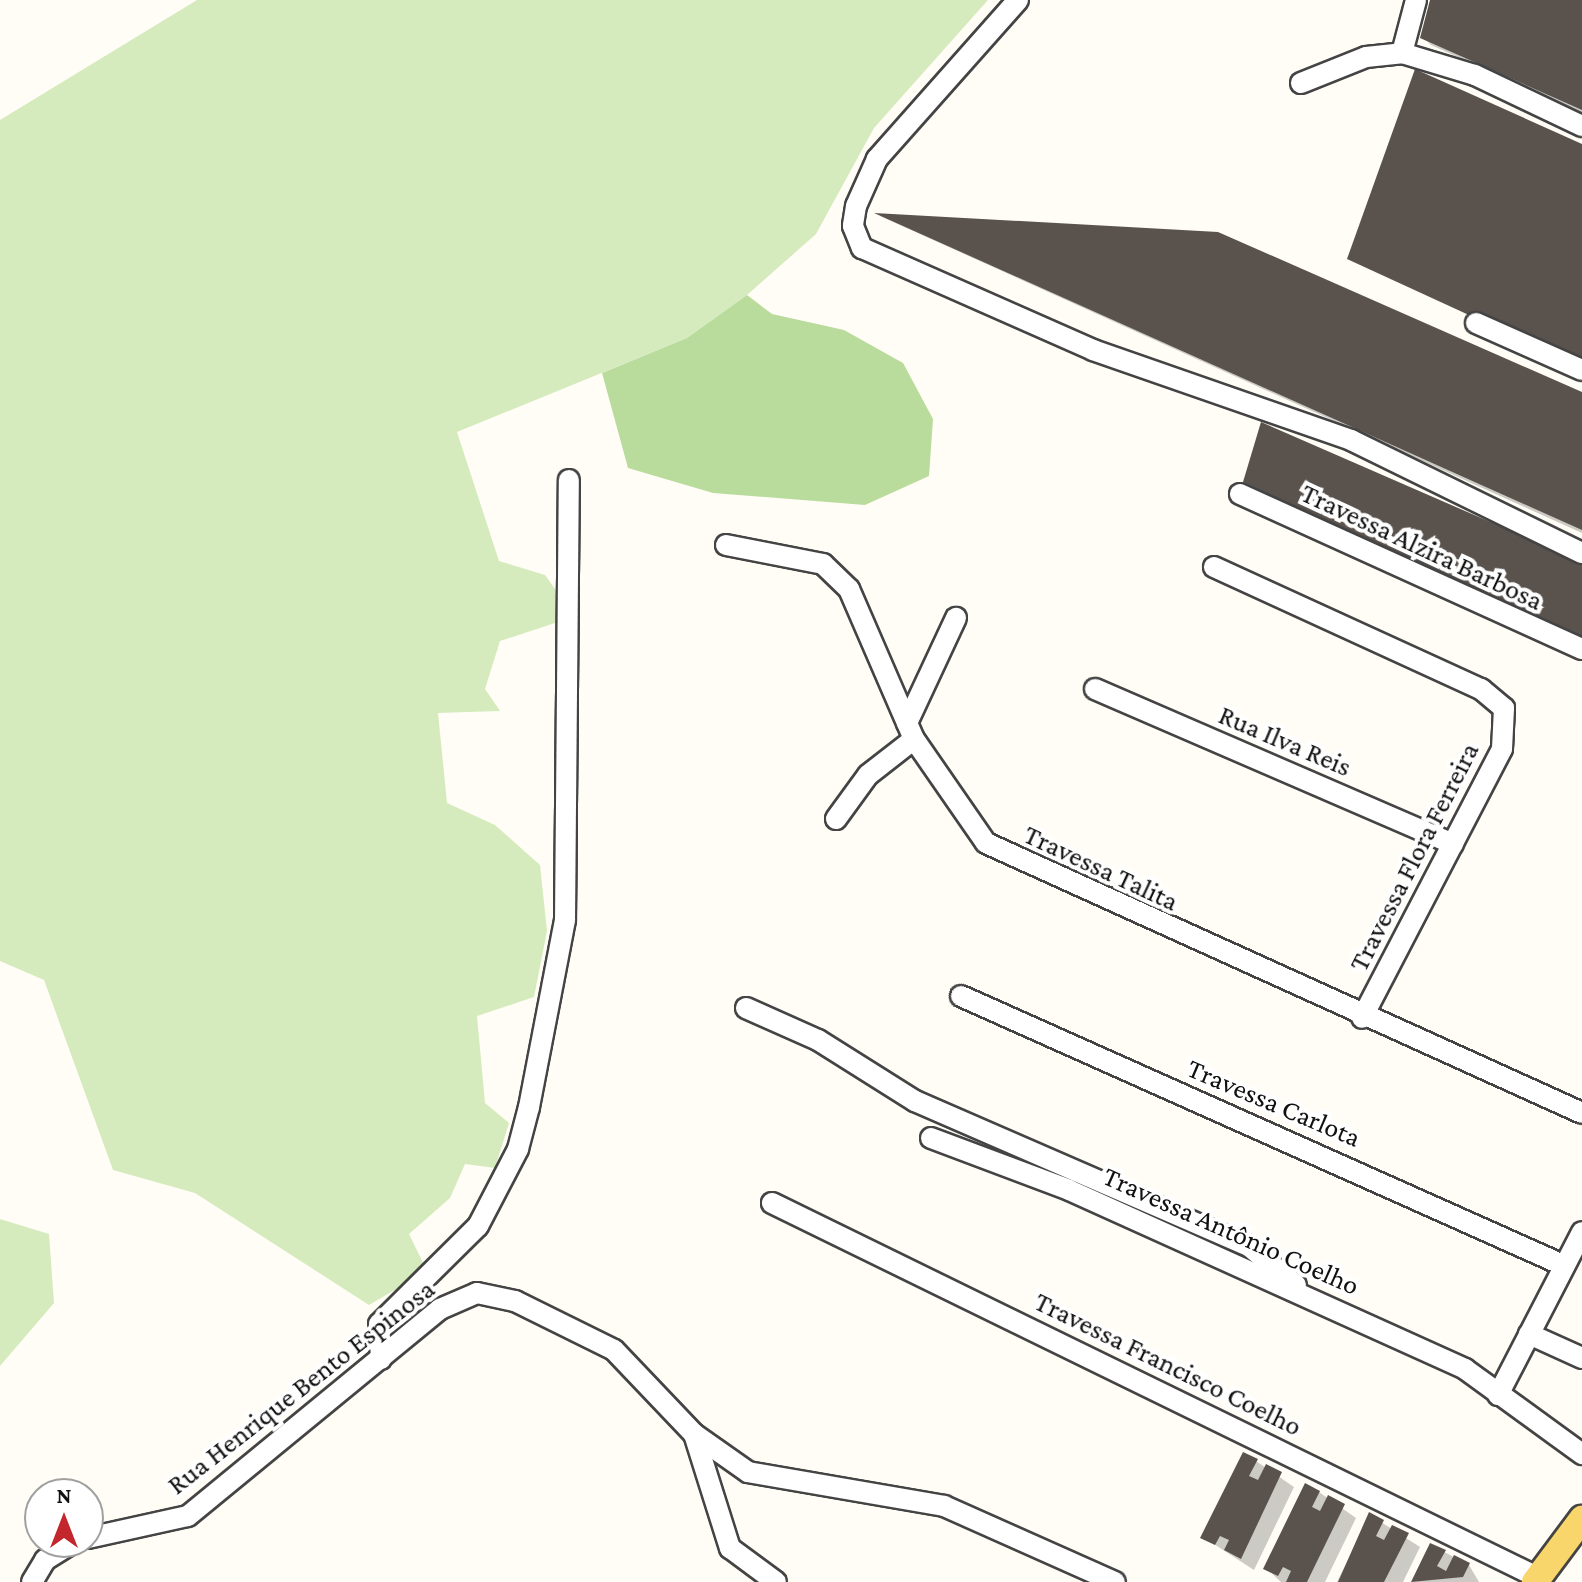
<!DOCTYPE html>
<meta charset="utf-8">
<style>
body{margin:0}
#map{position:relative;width:1582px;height:1582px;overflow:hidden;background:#fffdf5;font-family:"Crimson Pro",serif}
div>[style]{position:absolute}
.green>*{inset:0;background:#d5ebbd}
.forest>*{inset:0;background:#b9dc9c}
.shadow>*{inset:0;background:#0003}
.building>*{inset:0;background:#5a524d}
.roads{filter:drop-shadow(2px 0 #444) drop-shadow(-2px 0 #444) drop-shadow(0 2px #444) drop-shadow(0 -2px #444)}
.minor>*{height:20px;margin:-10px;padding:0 10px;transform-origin:10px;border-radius:10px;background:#fff}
.major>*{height:26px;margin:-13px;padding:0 13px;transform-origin:13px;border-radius:13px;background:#f9d66b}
span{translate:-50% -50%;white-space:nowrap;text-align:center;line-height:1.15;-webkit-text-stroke:8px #fff;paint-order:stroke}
.street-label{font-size:28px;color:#111}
.north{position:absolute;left:24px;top:1478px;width:80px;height:80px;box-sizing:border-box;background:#fff;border:2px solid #a0a0a0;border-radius:50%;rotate:0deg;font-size:22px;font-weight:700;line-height:32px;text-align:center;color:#111}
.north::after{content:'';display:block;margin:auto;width:28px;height:36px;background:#c4262e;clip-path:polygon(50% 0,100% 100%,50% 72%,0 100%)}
</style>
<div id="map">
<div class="green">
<div style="clip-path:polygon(197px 0,988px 0,874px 128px,816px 234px,747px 295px,687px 338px,457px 432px,499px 561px,545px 575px,570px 610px,558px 622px,500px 641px,485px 689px,500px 711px,438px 713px,447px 803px,495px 825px,540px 865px,547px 931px,534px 997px,477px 1016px,485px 1103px,509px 1123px,495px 1168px,465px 1164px,450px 1198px,409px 1234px,427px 1271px,369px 1305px,195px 1193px,113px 1170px,44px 980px,0 961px,0 120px)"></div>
<div style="clip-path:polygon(0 1219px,49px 1234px,54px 1303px,0 1366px)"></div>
</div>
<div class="forest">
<div style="clip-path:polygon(747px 295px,772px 314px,844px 330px,903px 363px,933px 419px,929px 476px,865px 505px,713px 493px,628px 468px,602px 373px,687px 338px)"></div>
</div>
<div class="shadow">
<div style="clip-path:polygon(1432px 0,1582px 2px,1582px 113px,1431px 45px,1423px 37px)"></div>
<div style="clip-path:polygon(1582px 146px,1582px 367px,1350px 258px)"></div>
<div style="clip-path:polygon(880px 216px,1218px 234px,1582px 394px,1582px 533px)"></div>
<div style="clip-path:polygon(1245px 482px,1582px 564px,1582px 644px,1253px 490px)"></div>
<div style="clip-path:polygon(1256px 1461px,1294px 1487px,1254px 1570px,1203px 1537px)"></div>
<div style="clip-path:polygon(1319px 1492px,1356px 1518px,1325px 1582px,1281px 1582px,1266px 1568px)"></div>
<div style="clip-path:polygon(1370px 1515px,1420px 1547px,1403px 1582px,1337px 1582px)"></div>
<div style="clip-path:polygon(1431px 1545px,1469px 1565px,1479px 1582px,1413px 1582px)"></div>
</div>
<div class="building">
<div style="clip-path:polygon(1430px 0,1582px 0,1582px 110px,1420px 38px)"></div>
<div style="clip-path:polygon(1415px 69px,1582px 144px,1582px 367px,1347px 259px)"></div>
<div style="clip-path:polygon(874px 213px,1218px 232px,1582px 392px,1582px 530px)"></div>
<div style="clip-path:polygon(1261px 422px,1582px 562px,1582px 640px,1243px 482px)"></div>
<div style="clip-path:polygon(1243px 1452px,1258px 1459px,1249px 1476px,1258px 1480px,1266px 1464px,1282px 1472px,1241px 1559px,1224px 1550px,1229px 1540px,1220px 1536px,1215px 1545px,1200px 1538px)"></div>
<div style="clip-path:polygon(1305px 1483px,1320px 1491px,1312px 1507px,1320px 1511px,1328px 1495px,1345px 1504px,1307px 1582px,1286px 1582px,1291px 1571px,1283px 1567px,1278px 1576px,1263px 1569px)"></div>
<div style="clip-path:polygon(1369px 1512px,1384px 1520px,1376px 1536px,1384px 1540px,1392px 1525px,1409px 1533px,1384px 1582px,1338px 1582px)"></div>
<div style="clip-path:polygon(1430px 1543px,1446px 1550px,1437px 1566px,1446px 1571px,1454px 1555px,1470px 1563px,1463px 1577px,1411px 1582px)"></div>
</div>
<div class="roads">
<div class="minor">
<div style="left:1018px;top:0;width:213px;rotate:131.6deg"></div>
<div style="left:877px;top:159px;width:51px;rotate:114.1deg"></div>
<div style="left:856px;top:206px;width:20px;rotate:99deg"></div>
<div style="left:853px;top:226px;width:24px;rotate:68deg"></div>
<div style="left:862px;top:248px;width:253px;rotate:23.8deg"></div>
<div style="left:1093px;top:350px;width:273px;rotate:19.2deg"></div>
<div style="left:1351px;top:440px;width:257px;rotate:26.1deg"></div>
<div style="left:1402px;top:53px;width:55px;rotate:-75.2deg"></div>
<div style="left:1301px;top:83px;width:70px;rotate:-21.8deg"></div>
<div style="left:1366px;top:57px;width:36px;rotate:-6deg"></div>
<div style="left:1402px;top:53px;width:76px;rotate:16.8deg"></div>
<div style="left:1475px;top:75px;width:119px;rotate:25.5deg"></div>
<div style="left:1476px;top:323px;width:116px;rotate:23.9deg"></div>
<div style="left:1240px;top:494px;width:375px;rotate:24.4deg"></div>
<div style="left:726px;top:545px;width:99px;rotate:11.1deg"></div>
<div style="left:823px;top:564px;width:36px;rotate:44deg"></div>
<div style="left:849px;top:589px;width:163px;rotate:66.6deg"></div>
<div style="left:914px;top:739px;width:126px;rotate:55.3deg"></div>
<div style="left:986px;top:843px;width:654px;rotate:24.37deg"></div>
<div style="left:1214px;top:567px;width:294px;rotate:24.6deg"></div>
<div style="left:1481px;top:689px;width:30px;rotate:40deg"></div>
<div style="left:1504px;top:708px;width:41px;rotate:92.8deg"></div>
<div style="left:1502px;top:749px;width:303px;rotate:117.5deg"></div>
<div style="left:1095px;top:689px;width:390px;rotate:23.4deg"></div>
<div style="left:907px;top:723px;width:116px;rotate:-65deg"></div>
<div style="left:836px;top:819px;width:54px;rotate:-54deg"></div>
<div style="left:868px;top:775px;width:58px;rotate:-38deg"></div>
<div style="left:961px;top:996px;width:659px;rotate:24.08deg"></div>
<div style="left:746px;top:1008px;width:79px;rotate:24deg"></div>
<div style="left:818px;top:1040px;width:115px;rotate:32.2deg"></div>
<div style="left:915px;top:1101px;width:364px;rotate:23.5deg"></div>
<div style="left:1249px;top:1246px;width:61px;rotate:39.7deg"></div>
<div style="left:931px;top:1138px;width:147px;rotate:20.6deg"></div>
<div style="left:1069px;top:1190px;width:435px;rotate:24.3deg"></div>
<div style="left:1465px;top:1369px;width:145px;rotate:36deg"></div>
<div style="left:772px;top:1203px;width:854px;rotate:26.05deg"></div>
<div style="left:1529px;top:1334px;width:58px;rotate:24.4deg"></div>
<div style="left:381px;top:1359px;width:35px;rotate:-93deg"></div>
<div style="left:379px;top:1324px;width:139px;rotate:-44.7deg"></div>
<div style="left:478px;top:1226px;width:87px;rotate:-62.5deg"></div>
<div style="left:518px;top:1149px;width:43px;rotate:-75.3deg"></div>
<div style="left:529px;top:1107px;width:190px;rotate:-79.1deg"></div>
<div style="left:565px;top:920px;width:440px;rotate:-89.5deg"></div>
<div style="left:1498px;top:1395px;width:183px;rotate:-62.7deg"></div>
<div style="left:694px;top:1434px;width:120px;rotate:72.5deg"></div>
<div style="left:730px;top:1548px;width:57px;rotate:36.5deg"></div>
<div style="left:88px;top:1538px;width:102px;rotate:-12.4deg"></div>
<div style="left:188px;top:1516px;width:326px;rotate:-39.4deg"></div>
<div style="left:440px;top:1309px;width:40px;rotate:-23.4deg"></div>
<div style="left:477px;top:1293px;width:39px;rotate:12deg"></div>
<div style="left:515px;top:1301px;width:110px;rotate:26.3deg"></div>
<div style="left:614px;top:1350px;width:116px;rotate:46.4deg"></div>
<div style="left:694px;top:1434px;width:66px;rotate:35.1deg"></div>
<div style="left:748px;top:1472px;width:199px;rotate:9.8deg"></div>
<div style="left:944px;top:1506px;width:187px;rotate:24deg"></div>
<div style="left:32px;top:1582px;width:26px;rotate:-59deg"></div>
<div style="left:45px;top:1560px;width:34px;rotate:-32deg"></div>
</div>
<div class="major">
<div style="left:1535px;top:1582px;width:79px;rotate:-53.3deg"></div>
</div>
</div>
<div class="street-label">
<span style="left:1422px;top:547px;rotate:25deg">Travessa Alzira Barbosa</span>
<span style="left:1285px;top:741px;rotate:23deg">Rua Ilva Reis</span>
<span style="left:1414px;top:857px;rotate:-63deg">Travessa Flora Ferreira</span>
<span style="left:1101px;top:868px;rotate:25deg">Travessa Talita</span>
<span style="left:1274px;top:1103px;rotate:23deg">Travessa Carlota</span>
<span style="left:1231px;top:1231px;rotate:24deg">Travessa Antônio Coelho</span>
<span style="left:1168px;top:1364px;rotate:26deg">Travessa Francisco Coelho</span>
<span style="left:301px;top:1387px;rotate:-38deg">Rua Henrique Bento Espinosa</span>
</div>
<div class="north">N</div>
</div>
